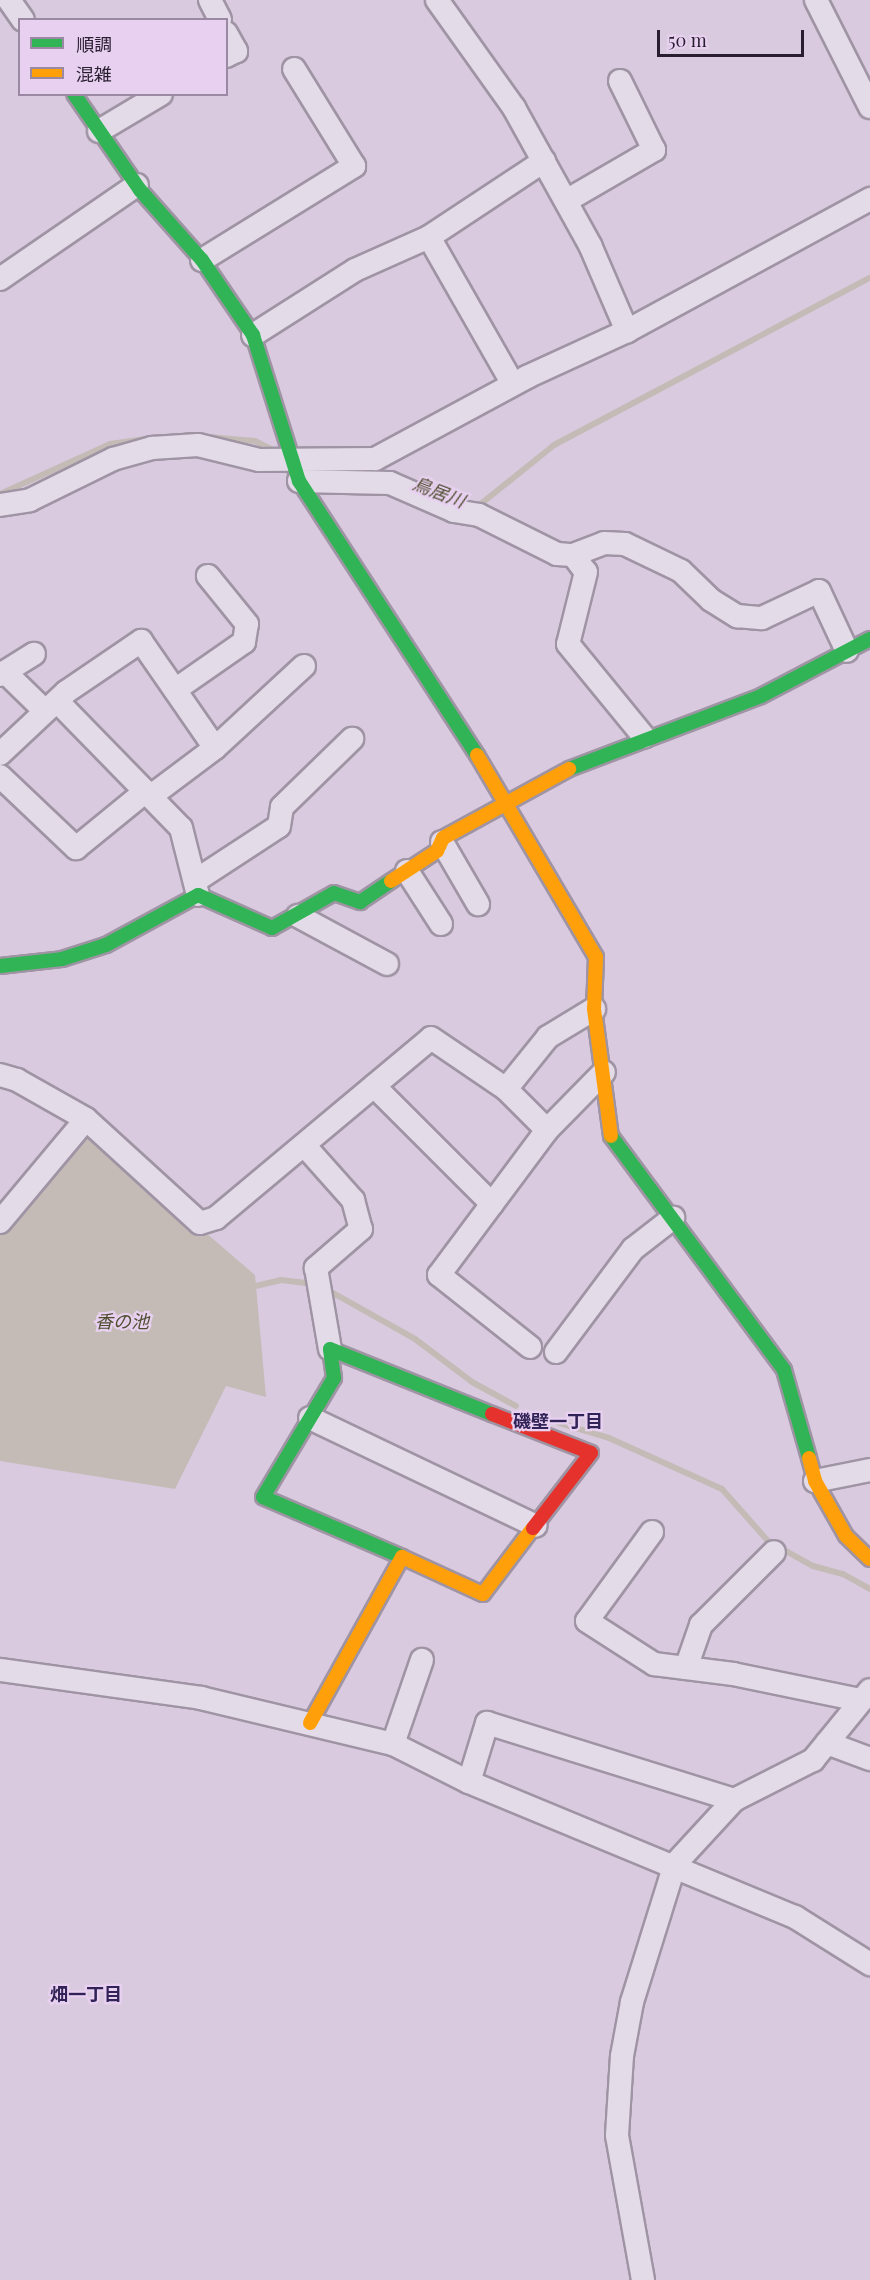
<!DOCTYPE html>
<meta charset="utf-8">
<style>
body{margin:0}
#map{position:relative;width:870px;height:2280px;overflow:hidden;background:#dacadf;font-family:"Playfair Display","Noto Sans JP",serif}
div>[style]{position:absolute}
.water>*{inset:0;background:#c4bbb6}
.stream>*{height:6px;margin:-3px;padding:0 3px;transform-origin:3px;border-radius:3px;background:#c4bbb6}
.roads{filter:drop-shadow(2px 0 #9f94a4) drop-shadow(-2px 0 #9f94a4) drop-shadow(0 2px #9f94a4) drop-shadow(0 -2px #9f94a4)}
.street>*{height:22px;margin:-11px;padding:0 11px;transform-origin:11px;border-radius:11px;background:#e4dbe8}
.fast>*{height:14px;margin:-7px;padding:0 7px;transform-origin:7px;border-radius:7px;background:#30b455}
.slow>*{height:14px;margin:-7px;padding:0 7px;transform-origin:7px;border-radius:7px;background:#ff9f0a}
.jam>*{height:14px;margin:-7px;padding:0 7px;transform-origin:7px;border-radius:7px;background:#e5322d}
span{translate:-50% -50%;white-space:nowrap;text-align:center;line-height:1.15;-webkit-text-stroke:4.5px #e8d0f0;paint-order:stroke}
.water-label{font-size:18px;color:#4e4e2f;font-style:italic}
.neighbourhood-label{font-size:18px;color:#312357;font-weight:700}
.legend{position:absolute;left:18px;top:18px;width:210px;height:78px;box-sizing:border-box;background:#e8d0f0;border:2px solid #9b89a3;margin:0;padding:8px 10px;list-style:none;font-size:18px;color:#281e30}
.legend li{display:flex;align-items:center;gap:12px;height:30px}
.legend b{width:30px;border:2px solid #9b89a3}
.scale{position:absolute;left:657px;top:30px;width:147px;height:27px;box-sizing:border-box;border:3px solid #281e30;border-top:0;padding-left:8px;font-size:18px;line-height:21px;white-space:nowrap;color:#281e30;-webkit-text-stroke:4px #e8d0f0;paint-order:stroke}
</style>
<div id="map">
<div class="water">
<div style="clip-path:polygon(86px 1130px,255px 1275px,266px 1397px,226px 1386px,175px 1489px,0 1461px,0 1228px)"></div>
</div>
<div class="stream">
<div style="left:186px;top:435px;width:69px;rotate:5deg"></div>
<div style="left:255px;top:441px;width:22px;rotate:27deg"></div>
<div style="left:433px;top:490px;width:47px;rotate:21.1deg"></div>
<div style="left:477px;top:507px;width:99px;rotate:-38.8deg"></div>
<div style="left:554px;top:445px;width:357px;rotate:-27.9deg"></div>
<div style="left:0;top:494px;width:121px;rotate:-24.4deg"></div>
<div style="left:110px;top:444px;width:36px;rotate:-8deg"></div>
<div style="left:251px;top:1287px;width:31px;rotate:-13deg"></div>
<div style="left:281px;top:1280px;width:33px;rotate:7deg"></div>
<div style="left:326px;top:1289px;width:102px;rotate:29.3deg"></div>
<div style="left:415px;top:1339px;width:71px;rotate:37deg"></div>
<div style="left:472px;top:1382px;width:50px;rotate:28.6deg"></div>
<div style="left:559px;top:1423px;width:52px;rotate:16.7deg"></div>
<div style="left:609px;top:1438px;width:124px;rotate:24.3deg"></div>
<div style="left:722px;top:1489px;width:69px;rotate:48.5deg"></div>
<div style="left:768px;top:1541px;width:51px;rotate:29.1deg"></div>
<div style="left:813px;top:1566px;width:31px;rotate:15deg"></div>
<div style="left:843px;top:1574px;width:31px;rotate:29deg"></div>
</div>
<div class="roads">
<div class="street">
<div style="left:9px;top:0;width:24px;rotate:55deg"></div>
<div style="left:210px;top:0;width:22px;rotate:63deg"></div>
<div style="left:437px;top:0;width:133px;rotate:54.5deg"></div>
<div style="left:514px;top:108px;width:157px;rotate:61deg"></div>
<div style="left:590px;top:245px;width:94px;rotate:66.7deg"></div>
<div style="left:816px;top:0;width:120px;rotate:63.2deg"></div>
<div style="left:226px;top:33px;width:21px;rotate:61deg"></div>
<div style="left:236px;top:51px;width:11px;rotate:153deg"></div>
<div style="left:99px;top:131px;width:72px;rotate:-30.8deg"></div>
<div style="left:566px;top:201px;width:102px;rotate:-30.1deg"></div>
<div style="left:654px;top:150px;width:77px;rotate:-116.2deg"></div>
<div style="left:429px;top:237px;width:169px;rotate:60.3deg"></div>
<div style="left:202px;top:260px;width:179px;rotate:-31.7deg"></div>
<div style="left:354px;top:166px;width:114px;rotate:-121.7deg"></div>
<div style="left:0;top:279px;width:166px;rotate:-34.5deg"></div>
<div style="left:253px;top:335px;width:121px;rotate:-32.5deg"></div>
<div style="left:355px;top:270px;width:81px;rotate:-24deg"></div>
<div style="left:429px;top:237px;width:138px;rotate:-33.5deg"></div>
<div style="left:299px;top:481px;width:91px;rotate:1.3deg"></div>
<div style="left:390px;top:483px;width:70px;rotate:23.6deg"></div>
<div style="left:454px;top:511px;width:25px;rotate:9deg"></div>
<div style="left:479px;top:515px;width:87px;rotate:26.6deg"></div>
<div style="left:557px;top:554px;width:16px;rotate:4deg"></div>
<div style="left:573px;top:555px;width:33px;rotate:-21deg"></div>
<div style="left:604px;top:543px;width:21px;rotate:3deg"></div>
<div style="left:625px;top:544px;width:62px;rotate:25.7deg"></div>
<div style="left:681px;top:571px;width:42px;rotate:44deg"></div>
<div style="left:711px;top:600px;width:31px;rotate:32deg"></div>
<div style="left:737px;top:616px;width:25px;rotate:5deg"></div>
<div style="left:762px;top:618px;width:63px;rotate:-25.3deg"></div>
<div style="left:819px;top:591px;width:66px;rotate:65deg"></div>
<div style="left:0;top:505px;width:30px;rotate:-9deg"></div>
<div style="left:30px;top:500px;width:93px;rotate:-26.3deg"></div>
<div style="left:113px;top:459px;width:41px;rotate:-15.8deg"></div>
<div style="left:152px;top:448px;width:46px;rotate:-3.7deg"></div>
<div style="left:198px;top:445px;width:63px;rotate:13.8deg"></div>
<div style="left:259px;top:460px;width:116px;rotate:-0.5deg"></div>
<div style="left:375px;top:459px;width:173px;rotate:-28.3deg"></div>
<div style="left:527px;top:377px;width:110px;rotate:-24.7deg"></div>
<div style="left:627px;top:331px;width:277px;rotate:-28.5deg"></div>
<div style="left:573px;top:555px;width:21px;rotate:53deg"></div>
<div style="left:586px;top:572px;width:74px;rotate:104deg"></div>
<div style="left:568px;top:644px;width:120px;rotate:50.7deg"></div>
<div style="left:5px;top:672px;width:56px;rotate:44.3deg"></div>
<div style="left:0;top:675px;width:40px;rotate:-32deg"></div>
<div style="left:175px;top:690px;width:84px;rotate:-34.8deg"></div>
<div style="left:244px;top:642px;width:18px;rotate:-81deg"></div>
<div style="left:247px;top:624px;width:62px;rotate:-129.1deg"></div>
<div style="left:57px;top:701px;width:177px;rotate:45.7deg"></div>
<div style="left:181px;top:828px;width:69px;rotate:75.8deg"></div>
<div style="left:0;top:754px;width:91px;rotate:-43.2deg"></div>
<div style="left:66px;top:692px;width:91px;rotate:-34.2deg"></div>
<div style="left:141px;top:641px;width:130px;rotate:55.3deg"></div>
<div style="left:0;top:776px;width:105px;rotate:43.5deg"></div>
<div style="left:76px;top:848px;width:90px;rotate:-39.2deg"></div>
<div style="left:151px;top:796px;width:80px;rotate:-36.9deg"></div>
<div style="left:215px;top:748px;width:121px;rotate:-42.7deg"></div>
<div style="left:442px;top:842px;width:72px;rotate:59.9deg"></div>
<div style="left:407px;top:871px;width:63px;rotate:57.3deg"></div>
<div style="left:195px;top:881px;width:100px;rotate:-33.2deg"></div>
<div style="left:279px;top:826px;width:19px;rotate:-81deg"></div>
<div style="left:282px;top:807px;width:98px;rotate:-44.2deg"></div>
<div style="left:298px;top:916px;width:101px;rotate:28.3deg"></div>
<div style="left:0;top:1075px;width:18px;rotate:16deg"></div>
<div style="left:17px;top:1080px;width:79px;rotate:29.5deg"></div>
<div style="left:86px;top:1119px;width:154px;rotate:42.4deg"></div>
<div style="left:200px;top:1223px;width:17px;rotate:-17deg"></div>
<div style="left:216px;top:1218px;width:280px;rotate:-39.9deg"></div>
<div style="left:431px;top:1038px;width:91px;rotate:34.2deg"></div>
<div style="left:506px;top:1089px;width:58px;rotate:45deg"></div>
<div style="left:547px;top:1130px;width:81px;rotate:-45.5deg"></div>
<div style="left:374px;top:1086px;width:167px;rotate:45deg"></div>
<div style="left:506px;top:1089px;width:67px;rotate:-51.1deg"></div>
<div style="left:548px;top:1037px;width:54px;rotate:-31.3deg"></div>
<div style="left:304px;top:1145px;width:74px;rotate:48.3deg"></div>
<div style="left:353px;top:1200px;width:30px;rotate:75deg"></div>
<div style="left:361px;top:1229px;width:60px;rotate:139.1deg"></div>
<div style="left:316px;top:1268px;width:82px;rotate:80.2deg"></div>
<div style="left:0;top:1222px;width:134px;rotate:-50.1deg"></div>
<div style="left:530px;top:1347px;width:116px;rotate:-141.6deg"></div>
<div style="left:439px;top:1275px;width:181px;rotate:-53.3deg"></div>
<div style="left:556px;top:1352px;width:129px;rotate:-53.2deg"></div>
<div style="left:633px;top:1249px;width:51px;rotate:-37.8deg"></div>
<div style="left:310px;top:1418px;width:250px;rotate:25.5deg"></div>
<div style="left:815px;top:1481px;width:56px;rotate:-11.3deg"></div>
<div style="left:652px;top:1532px;width:110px;rotate:126.1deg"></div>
<div style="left:587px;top:1621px;width:80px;rotate:32.7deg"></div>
<div style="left:654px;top:1664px;width:80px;rotate:7.2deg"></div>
<div style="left:733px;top:1674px;width:130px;rotate:11.6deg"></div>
<div style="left:686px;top:1668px;width:46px;rotate:-70.8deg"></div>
<div style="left:701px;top:1625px;width:103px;rotate:-45deg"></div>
<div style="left:0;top:1670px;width:203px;rotate:7.9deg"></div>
<div style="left:201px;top:1698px;width:197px;rotate:13.5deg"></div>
<div style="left:393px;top:1744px;width:85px;rotate:26.6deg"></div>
<div style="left:469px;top:1782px;width:353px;rotate:22.5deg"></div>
<div style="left:795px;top:1917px;width:89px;rotate:32.1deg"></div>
<div style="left:827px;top:1743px;width:46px;rotate:20.4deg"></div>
<div style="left:393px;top:1744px;width:89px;rotate:-71deg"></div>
<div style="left:469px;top:1782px;width:62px;rotate:-73deg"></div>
<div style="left:487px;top:1723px;width:259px;rotate:17.3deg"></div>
<div style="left:643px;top:2280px;width:147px;rotate:-100.2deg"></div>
<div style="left:617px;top:2135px;width:79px;rotate:-86.4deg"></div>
<div style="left:622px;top:2056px;width:55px;rotate:-79.5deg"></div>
<div style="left:632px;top:2002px;width:145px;rotate:-72.7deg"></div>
<div style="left:675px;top:1864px;width:87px;rotate:-47.3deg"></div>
<div style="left:734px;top:1800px;width:89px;rotate:-26.9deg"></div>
<div style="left:813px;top:1760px;width:90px;rotate:-50.8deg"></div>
</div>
<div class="fast">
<div style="left:74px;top:94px;width:116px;rotate:55.5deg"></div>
<div style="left:140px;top:190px;width:94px;rotate:48.5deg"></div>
<div style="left:202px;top:260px;width:91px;rotate:55.8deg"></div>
<div style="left:253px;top:335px;width:153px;rotate:72.5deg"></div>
<div style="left:299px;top:481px;width:327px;rotate:57deg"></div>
<div style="left:569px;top:769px;width:205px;rotate:-20.8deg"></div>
<div style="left:761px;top:696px;width:123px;rotate:-27.6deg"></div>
<div style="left:0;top:966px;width:62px;rotate:-6.4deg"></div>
<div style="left:62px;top:959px;width:46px;rotate:-17.7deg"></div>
<div style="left:106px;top:945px;width:105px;rotate:-28.5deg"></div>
<div style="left:198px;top:895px;width:81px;rotate:24deg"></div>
<div style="left:272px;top:928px;width:71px;rotate:-29.4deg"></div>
<div style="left:334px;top:893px;width:28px;rotate:19deg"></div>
<div style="left:360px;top:902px;width:37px;rotate:-34deg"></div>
<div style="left:611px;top:1136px;width:291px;rotate:53.5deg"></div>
<div style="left:784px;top:1370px;width:91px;rotate:74.1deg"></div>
<div style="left:402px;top:1557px;width:151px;rotate:-156.7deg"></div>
<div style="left:263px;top:1497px;width:139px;rotate:-59.2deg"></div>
<div style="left:334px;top:1378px;width:29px;rotate:-98deg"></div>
<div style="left:330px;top:1349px;width:175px;rotate:21.9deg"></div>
</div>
<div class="slow">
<div style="left:477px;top:755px;width:234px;rotate:59.5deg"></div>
<div style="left:596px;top:957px;width:52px;rotate:92.2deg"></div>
<div style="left:594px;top:1009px;width:128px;rotate:82.4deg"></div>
<div style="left:391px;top:881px;width:55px;rotate:-33.1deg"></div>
<div style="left:437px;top:851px;width:14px;rotate:-65deg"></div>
<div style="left:443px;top:838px;width:144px;rotate:-28.7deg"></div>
<div style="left:809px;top:1458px;width:24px;rotate:75deg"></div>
<div style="left:815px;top:1481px;width:63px;rotate:60.6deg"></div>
<div style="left:846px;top:1536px;width:33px;rotate:44deg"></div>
<div style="left:310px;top:1723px;width:190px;rotate:-61deg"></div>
<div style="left:402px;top:1557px;width:89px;rotate:24.6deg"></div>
<div style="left:483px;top:1594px;width:83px;rotate:-52.9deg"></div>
</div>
<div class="jam">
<div style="left:492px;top:1414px;width:106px;rotate:21.5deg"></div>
<div style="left:591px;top:1453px;width:95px;rotate:127.7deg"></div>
</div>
</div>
<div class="water-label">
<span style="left:439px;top:492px;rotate:21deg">鳥居川</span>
<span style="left:122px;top:1321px">香の池</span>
</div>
<div class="neighbourhood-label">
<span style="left:558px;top:1421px">磯壁一丁目</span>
<span style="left:86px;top:1994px">畑一丁目</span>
</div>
<ul class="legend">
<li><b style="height:8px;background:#30b455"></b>順調</li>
<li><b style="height:8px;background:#ff9f0a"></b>混雑</li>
</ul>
<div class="scale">50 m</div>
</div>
